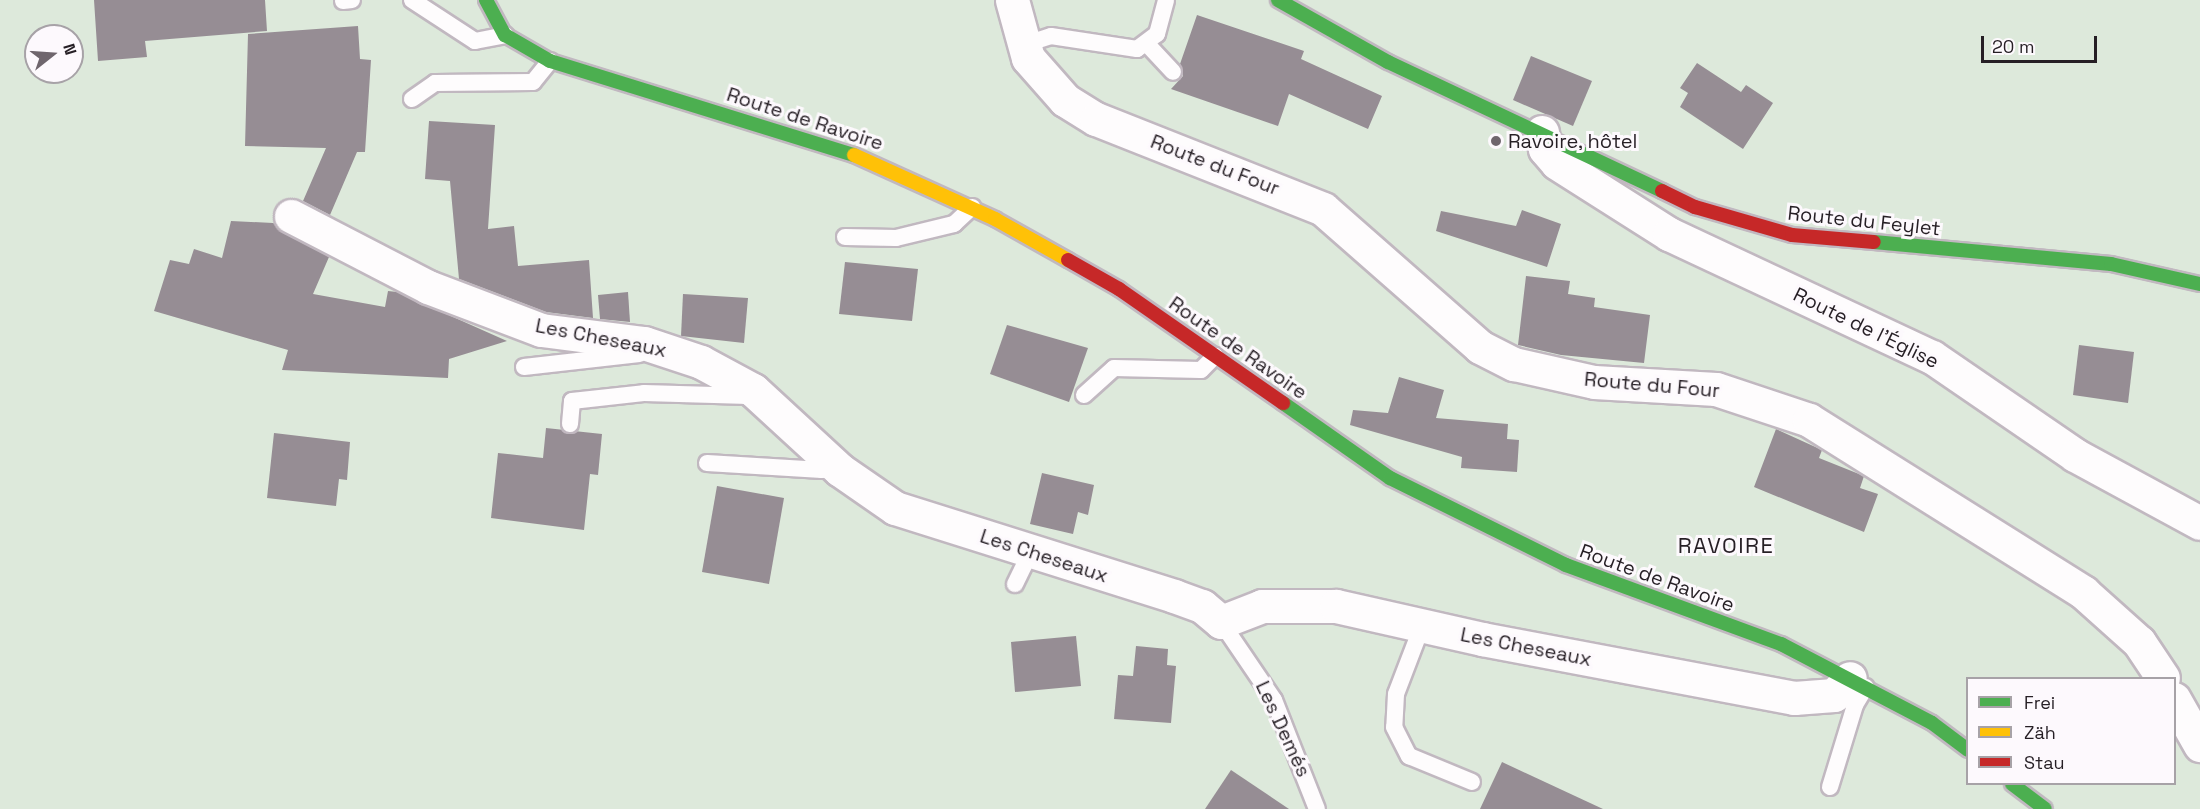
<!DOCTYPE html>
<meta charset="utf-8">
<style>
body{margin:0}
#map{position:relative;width:2200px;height:809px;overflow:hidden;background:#f6eaf4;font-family:"Space Grotesk",sans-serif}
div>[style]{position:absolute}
.green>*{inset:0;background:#dde9db}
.building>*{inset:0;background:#968d94}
.roads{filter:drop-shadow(2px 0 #c1b8c0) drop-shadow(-2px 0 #c1b8c0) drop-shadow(0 2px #c1b8c0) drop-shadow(0 -2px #c1b8c0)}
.lane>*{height:16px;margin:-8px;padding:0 8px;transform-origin:8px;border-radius:8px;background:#fefcfd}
.street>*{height:33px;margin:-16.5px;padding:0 16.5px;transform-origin:16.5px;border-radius:16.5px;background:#fefcfd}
.fast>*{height:14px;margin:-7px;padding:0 7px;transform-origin:7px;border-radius:7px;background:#4caf50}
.slow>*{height:14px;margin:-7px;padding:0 7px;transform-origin:7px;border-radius:7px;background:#ffc107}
.jam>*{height:14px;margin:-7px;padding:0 7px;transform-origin:7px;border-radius:7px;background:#c62828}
.dots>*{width:16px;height:16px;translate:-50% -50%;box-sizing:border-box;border:3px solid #fdf9fd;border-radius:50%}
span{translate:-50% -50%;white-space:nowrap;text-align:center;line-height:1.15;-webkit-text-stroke:6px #fdf9fd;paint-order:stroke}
.street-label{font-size:20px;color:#261f25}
.poi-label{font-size:20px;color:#261f25}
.left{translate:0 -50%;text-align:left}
.quarter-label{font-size:22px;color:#261f25;letter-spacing:1.5px}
.legend{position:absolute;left:1966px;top:677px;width:210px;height:108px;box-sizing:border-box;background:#fdf9fd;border:2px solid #a7a2a7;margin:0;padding:8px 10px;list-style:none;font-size:18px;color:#261f25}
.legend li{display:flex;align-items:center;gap:12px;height:30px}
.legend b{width:30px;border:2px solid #a7a2a7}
.north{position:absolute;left:24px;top:24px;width:60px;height:60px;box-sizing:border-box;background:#fdf9fd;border:2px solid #a7a2a7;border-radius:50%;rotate:73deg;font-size:16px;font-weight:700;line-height:24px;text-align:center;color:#261f25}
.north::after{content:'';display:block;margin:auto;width:21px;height:27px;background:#6f666d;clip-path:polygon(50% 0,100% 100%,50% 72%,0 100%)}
.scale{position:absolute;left:1981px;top:36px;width:116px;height:27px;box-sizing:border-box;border:3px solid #261f25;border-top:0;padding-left:8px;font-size:18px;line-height:21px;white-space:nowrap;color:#261f25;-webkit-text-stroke:4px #fdf9fd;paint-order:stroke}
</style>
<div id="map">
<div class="green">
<div style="clip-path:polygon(evenodd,0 0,2200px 0,2200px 809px,0 809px,0 0,36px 36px,72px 36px,72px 72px,36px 72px,36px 36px,0 0,1968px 678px,2174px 678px,2174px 784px,1968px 784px,1968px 678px)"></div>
</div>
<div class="building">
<div style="clip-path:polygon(94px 0,265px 0,267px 31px,145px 41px,147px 57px,98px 61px)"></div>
<div style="clip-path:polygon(1197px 15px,1304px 51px,1301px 59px,1382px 96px,1368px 129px,1289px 94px,1278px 126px,1171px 89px,1183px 76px,1180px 64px)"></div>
<div style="clip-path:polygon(358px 26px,360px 59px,371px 60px,365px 152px,357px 152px,330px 215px,303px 201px,326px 148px,245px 146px,248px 34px)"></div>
<div style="clip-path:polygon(1531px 56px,1592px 81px,1573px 126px,1513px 100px)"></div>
<div style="clip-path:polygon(1697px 63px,1741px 92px,1746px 85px,1773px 103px,1743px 149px,1680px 107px,1688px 93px,1680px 88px)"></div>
<div style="clip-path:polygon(429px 121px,495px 125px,488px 229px,514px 226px,518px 266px,589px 260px,593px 318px,546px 312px,459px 279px,450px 181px,425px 179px)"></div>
<div style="clip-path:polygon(1522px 210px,1561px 224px,1547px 267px,1436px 231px,1441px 211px,1516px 226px)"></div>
<div style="clip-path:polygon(231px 221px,273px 223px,329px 257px,313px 294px,385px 307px,388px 291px,397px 292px,507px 341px,449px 359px,448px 378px,282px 370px,288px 350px,154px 311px,170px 260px,189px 264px,194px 249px,222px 258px)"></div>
<div style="clip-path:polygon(845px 262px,918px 269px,912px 321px,839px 314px)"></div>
<div style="clip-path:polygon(1526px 276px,1570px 281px,1568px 294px,1595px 298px,1594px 307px,1650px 315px,1644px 363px,1561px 355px,1518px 345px)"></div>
<div style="clip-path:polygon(628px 292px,630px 322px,600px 319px,598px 295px)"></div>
<div style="clip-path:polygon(683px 294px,748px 298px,744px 343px,681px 336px)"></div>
<div style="clip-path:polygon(1007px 325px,1088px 348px,1069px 402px,990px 374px)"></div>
<div style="clip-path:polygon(2079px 345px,2134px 352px,2128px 403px,2073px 395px)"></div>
<div style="clip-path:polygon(1399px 377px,1444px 390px,1436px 418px,1508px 424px,1507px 439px,1519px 440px,1517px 472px,1461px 468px,1462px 457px,1350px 425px,1353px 410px,1388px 413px)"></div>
<div style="clip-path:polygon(546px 428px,602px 434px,598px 475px,590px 474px,584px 530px,491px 518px,498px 453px,543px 458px)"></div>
<div style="clip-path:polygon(1776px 429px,1822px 450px,1819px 458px,1864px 476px,1860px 488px,1878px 494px,1864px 532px,1754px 487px)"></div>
<div style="clip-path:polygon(274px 433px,350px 442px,347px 480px,339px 479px,336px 506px,267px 498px)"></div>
<div style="clip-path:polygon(1042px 473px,1094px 485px,1088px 515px,1078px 512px,1073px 534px,1030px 524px)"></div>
<div style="clip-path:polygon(717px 486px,784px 498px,769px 584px,702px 572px)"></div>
<div style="clip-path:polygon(1076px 636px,1081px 686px,1015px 692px,1011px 642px)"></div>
<div style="clip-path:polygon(1136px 646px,1168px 649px,1167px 665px,1176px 666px,1171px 723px,1114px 719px,1118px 675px,1133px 676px)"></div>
<div style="clip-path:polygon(1502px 762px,1603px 809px,1480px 809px)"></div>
<div style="clip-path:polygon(1231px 770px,1289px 809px,1205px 809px)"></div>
</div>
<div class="roads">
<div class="lane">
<div style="left:412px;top:0;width:75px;rotate:33.1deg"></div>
<div style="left:475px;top:41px;width:31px;rotate:-11deg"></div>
<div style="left:343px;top:1px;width:9px;rotate:-6deg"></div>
<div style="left:1147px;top:44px;width:38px;rotate:47deg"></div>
<div style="left:1023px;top:45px;width:29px;rotate:-18deg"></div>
<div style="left:1051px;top:36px;width:87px;rotate:8.6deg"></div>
<div style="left:1137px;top:49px;width:25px;rotate:-37deg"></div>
<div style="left:1157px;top:34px;width:35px;rotate:-75deg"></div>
<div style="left:412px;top:99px;width:28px;rotate:-35deg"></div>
<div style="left:435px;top:83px;width:98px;rotate:-0.6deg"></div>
<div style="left:533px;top:82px;width:27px;rotate:-51deg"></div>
<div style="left:845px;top:237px;width:51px;rotate:1.1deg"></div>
<div style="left:896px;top:238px;width:60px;rotate:-13.6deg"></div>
<div style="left:954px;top:224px;width:25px;rotate:-43deg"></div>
<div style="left:524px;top:367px;width:116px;rotate:-6.4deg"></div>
<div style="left:1084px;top:395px;width:40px;rotate:-42deg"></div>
<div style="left:1114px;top:368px;width:87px;rotate:1.3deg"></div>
<div style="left:1201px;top:370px;width:20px;rotate:-45deg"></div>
<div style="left:570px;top:424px;width:23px;rotate:-85deg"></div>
<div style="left:572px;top:401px;width:72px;rotate:-6.3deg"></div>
<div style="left:644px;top:393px;width:105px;rotate:1.6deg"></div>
<div style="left:707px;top:463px;width:115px;rotate:3.5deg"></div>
<div style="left:822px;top:470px;width:12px;rotate:-42deg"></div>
<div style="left:1015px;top:584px;width:37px;rotate:-64deg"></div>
<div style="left:1221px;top:622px;width:94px;rotate:55.8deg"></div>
<div style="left:1274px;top:700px;width:117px;rotate:68.5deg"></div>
<div style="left:1422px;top:626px;width:73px;rotate:110.9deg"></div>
<div style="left:1396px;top:694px;width:33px;rotate:93deg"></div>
<div style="left:1394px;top:727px;width:33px;rotate:63deg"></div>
<div style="left:1409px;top:756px;width:68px;rotate:22.4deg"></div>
<div style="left:1830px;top:787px;width:86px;rotate:-73deg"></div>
<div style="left:1855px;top:705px;width:21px;rotate:-59deg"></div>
</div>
<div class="street">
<div style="left:1012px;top:0;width:60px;rotate:74.6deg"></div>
<div style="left:1028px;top:58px;width:56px;rotate:48.6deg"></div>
<div style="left:1065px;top:100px;width:36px;rotate:32deg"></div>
<div style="left:1096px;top:119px;width:244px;rotate:21.6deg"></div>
<div style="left:1323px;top:209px;width:209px;rotate:41.3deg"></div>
<div style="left:1480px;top:347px;width:38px;rotate:27deg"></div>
<div style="left:1514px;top:364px;width:82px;rotate:12.7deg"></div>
<div style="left:1594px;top:382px;width:122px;rotate:3.3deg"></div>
<div style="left:1716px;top:389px;width:98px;rotate:18.4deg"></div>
<div style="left:1809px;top:420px;width:324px;rotate:32.1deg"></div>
<div style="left:2083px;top:592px;width:75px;rotate:41.8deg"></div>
<div style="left:2139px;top:642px;width:43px;rotate:56.3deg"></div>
<div style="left:1542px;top:132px;width:17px;rotate:80deg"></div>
<div style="left:1545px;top:149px;width:18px;rotate:49deg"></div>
<div style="left:1557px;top:163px;width:133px;rotate:32.4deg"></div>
<div style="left:1669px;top:234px;width:290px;rotate:25.1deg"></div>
<div style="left:1932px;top:357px;width:173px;rotate:34.4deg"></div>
<div style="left:2075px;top:455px;width:142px;rotate:28.5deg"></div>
<div style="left:291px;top:216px;width:154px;rotate:27.4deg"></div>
<div style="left:428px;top:287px;width:121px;rotate:20.8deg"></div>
<div style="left:541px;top:330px;width:104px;rotate:7.2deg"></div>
<div style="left:644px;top:343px;width:60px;rotate:18.4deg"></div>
<div style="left:701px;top:362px;width:59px;rotate:28.3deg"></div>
<div style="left:753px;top:390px;width:118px;rotate:42.6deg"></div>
<div style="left:840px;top:470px;width:67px;rotate:34.6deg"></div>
<div style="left:895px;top:508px;width:293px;rotate:17.5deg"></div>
<div style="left:1174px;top:596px;width:30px;rotate:20deg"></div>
<div style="left:1202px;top:606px;width:25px;rotate:40deg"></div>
<div style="left:1221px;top:622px;width:44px;rotate:-21.3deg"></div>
<div style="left:1262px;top:606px;width:74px"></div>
<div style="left:1336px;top:606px;width:150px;rotate:12.7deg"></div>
<div style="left:1482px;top:639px;width:318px;rotate:10.7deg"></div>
<div style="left:1794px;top:698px;width:40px;rotate:-4.3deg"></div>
<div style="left:1834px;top:695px;width:23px;rotate:-47deg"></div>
<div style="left:2174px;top:699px;width:53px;rotate:60.5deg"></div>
</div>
<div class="fast">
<div style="left:486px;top:0;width:40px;rotate:62deg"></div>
<div style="left:505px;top:35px;width:52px;rotate:30deg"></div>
<div style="left:550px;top:61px;width:318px;rotate:17.2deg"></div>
<div style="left:1278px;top:0;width:126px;rotate:29.4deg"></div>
<div style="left:1388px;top:62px;width:303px;rotate:25.2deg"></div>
<div style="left:1874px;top:242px;width:238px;rotate:5.3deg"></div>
<div style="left:2111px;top:264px;width:91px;rotate:12.7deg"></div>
<div style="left:1283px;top:403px;width:131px;rotate:35deg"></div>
<div style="left:1390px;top:478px;width:196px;rotate:26.3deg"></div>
<div style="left:1566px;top:565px;width:229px;rotate:20.2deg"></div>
<div style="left:1781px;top:644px;width:170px;rotate:27.6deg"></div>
<div style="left:1932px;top:723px;width:45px;rotate:36.9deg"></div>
<div style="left:2012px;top:784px;width:41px;rotate:37.1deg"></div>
</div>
<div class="slow">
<div style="left:854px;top:155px;width:155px;rotate:24.4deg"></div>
<div style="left:995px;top:219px;width:84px;rotate:29.3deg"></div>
</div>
<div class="jam">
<div style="left:1662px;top:191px;width:37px;rotate:26deg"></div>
<div style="left:1695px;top:207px;width:101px;rotate:16.1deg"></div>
<div style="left:1792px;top:235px;width:82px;rotate:4.9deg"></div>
<div style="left:1068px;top:260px;width:59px;rotate:29.6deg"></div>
<div style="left:1119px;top:289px;width:200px;rotate:34.8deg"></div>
</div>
</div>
<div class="dots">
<div style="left:1496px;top:141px;background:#6f666d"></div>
</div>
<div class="street-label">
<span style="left:805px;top:119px;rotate:18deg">Route de Ravoire</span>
<span style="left:1215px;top:165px;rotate:21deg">Route du Four</span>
<span style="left:1864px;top:221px;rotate:6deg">Route du Feylet</span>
<span style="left:1866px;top:328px;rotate:26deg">Route de l'Église</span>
<span style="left:601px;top:338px;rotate:11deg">Les Cheseaux</span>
<span style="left:1238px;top:348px;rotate:35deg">Route de Ravoire</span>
<span style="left:1652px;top:385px;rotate:5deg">Route du Four</span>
<span style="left:1044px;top:556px;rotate:18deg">Les Cheseaux</span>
<span style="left:1657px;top:578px;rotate:20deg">Route de Ravoire</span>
<span style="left:1526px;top:647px;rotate:11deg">Les Cheseaux</span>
<span style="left:1283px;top:729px;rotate:65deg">Les Demés</span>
</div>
<div class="poi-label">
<span class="left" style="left:1508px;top:141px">Ravoire, hôtel</span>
</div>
<div class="quarter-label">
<span style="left:1726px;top:546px">RAVOIRE</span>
</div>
<ul class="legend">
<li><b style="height:8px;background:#4caf50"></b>Frei</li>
<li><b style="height:8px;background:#ffc107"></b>Zäh</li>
<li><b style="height:8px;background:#c62828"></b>Stau</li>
</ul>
<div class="north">N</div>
<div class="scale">20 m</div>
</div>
